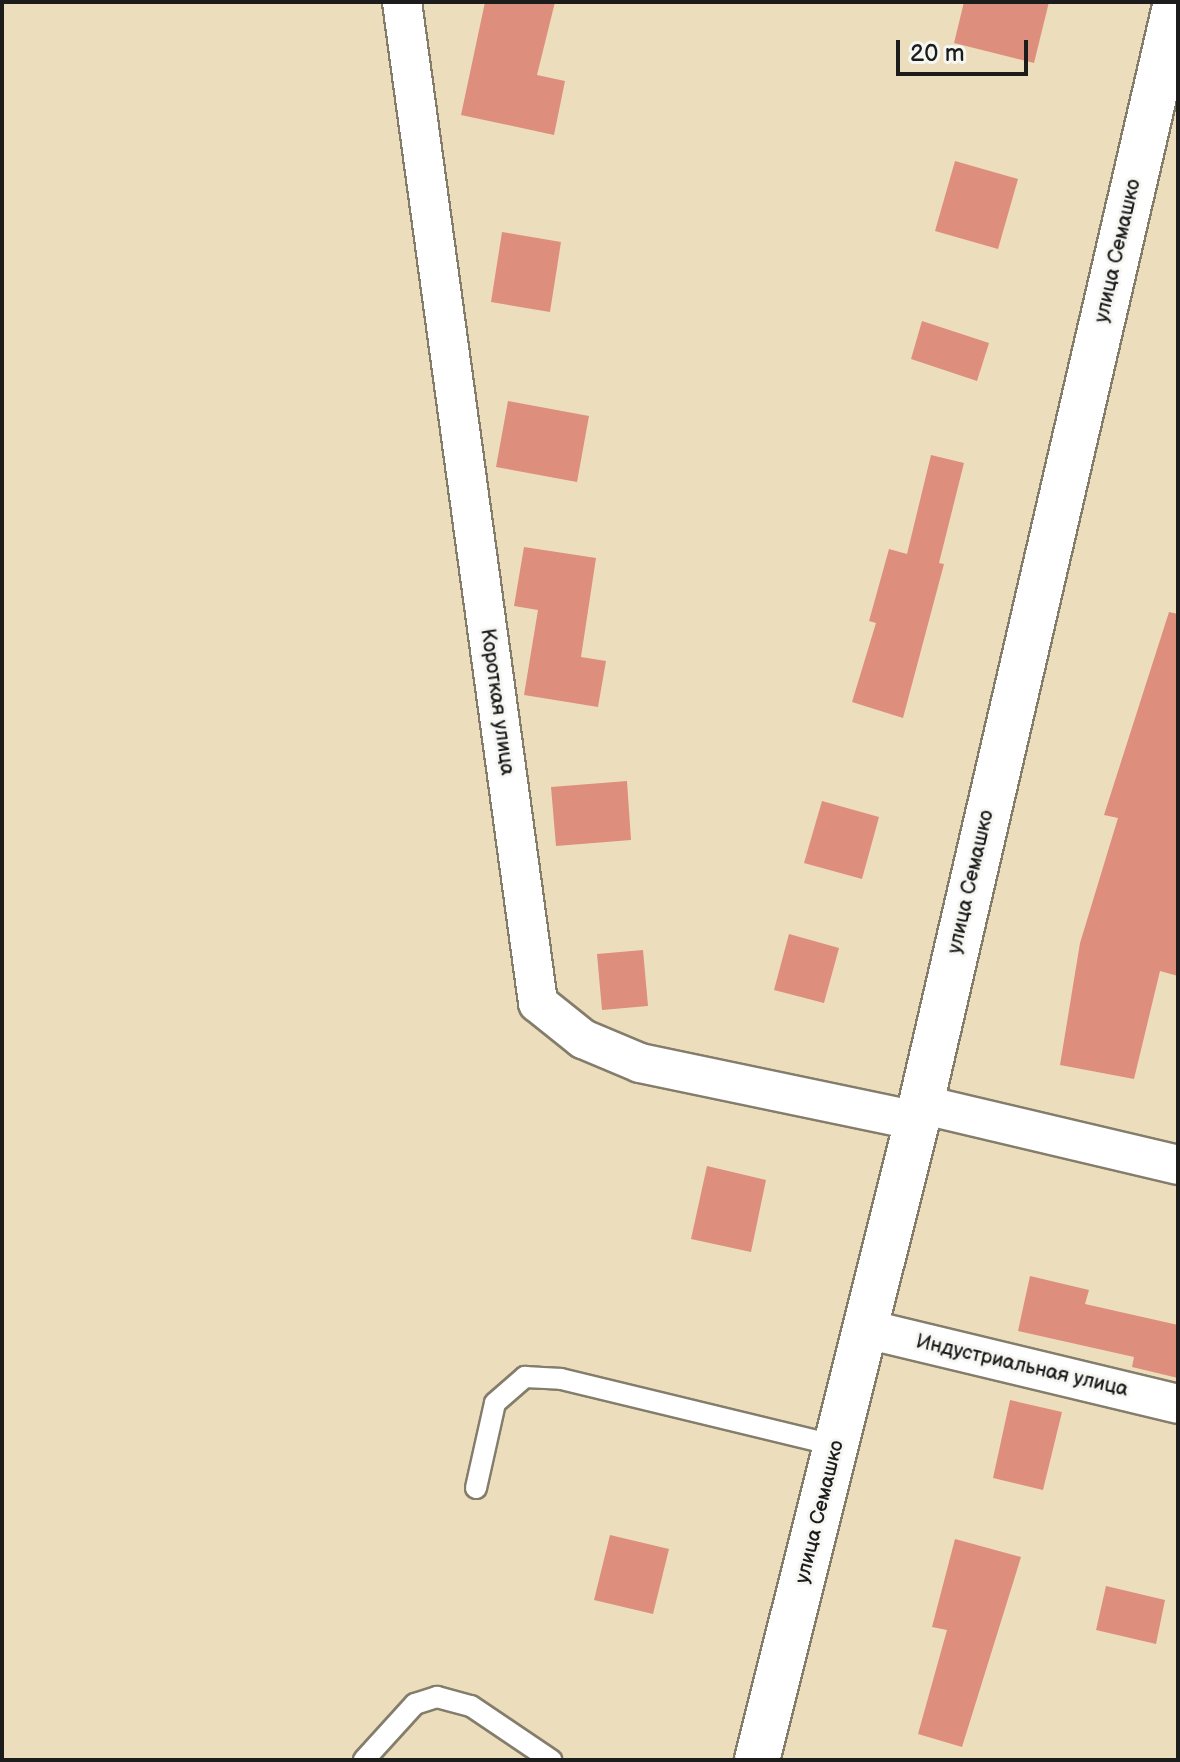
<!DOCTYPE html>
<meta charset="utf-8">
<style>
body{margin:0}
#map{position:relative;width:1180px;height:1762px;overflow:hidden;background:#ecdebc;font-family:"Balsamiq Sans",sans-serif}
div>[style]{position:absolute}
.building>*{inset:0;background:#de8e7c}
.roads{filter:drop-shadow(2px 0 #847d6c) drop-shadow(-2px 0 #847d6c) drop-shadow(0 2px #847d6c) drop-shadow(0 -2px #847d6c)}
.lane>*{height:20px;margin:-10px;padding:0 10px;transform-origin:10px;border-radius:10px;background:#fff}
.street>*{height:38px;margin:-19px;padding:0 19px;transform-origin:19px;border-radius:19px;background:#fff}
.secondary>*{height:44px;margin:-22px;padding:0 22px;transform-origin:22px;border-radius:22px;background:#fff}
span{translate:-50% -50%;white-space:nowrap;text-align:center;line-height:1.15;-webkit-text-stroke:6px #f6f6f2;paint-order:stroke}
.street-label{font-size:20px;color:#1c1c1c}
.frame{position:absolute;inset:0;border:4px solid #1c1c1c;pointer-events:none}
.scale{position:absolute;left:896px;top:40px;width:132px;height:36px;box-sizing:border-box;border:4px solid #1c1c1c;border-top:0;padding-left:10px;font-size:24px;line-height:28px;white-space:nowrap;color:#1c1c1c;-webkit-text-stroke:6px #f6f6f2;paint-order:stroke}
</style>
<div id="map">
<div class="building">
<div style="clip-path:polygon(485px 2px,555px 2px,537px 75px,565px 81px,554px 135px,461px 115px)"></div>
<div style="clip-path:polygon(964px 2px,1049px 2px,1034px 63px,954px 43px)"></div>
<div style="clip-path:polygon(955px 161px,1018px 179px,998px 249px,935px 231px)"></div>
<div style="clip-path:polygon(502px 232px,561px 242px,550px 312px,491px 302px)"></div>
<div style="clip-path:polygon(922px 321px,989px 343px,977px 381px,911px 359px)"></div>
<div style="clip-path:polygon(508px 401px,589px 416px,577px 482px,496px 467px)"></div>
<div style="clip-path:polygon(931px 455px,964px 463px,939px 563px,944px 564px,903px 718px,852px 702px,876px 623px,869px 621px,889px 549px,907px 554px)"></div>
<div style="clip-path:polygon(524px 547px,596px 558px,581px 657px,606px 661px,598px 707px,524px 695px,538px 610px,514px 606px)"></div>
<div style="clip-path:polygon(1169px 612px,1178px 614px,1178px 976px,1160px 971px,1134px 1079px,1060px 1065px,1080px 943px,1118px 818px,1104px 815px)"></div>
<div style="clip-path:polygon(627px 781px,631px 840px,556px 846px,551px 787px)"></div>
<div style="clip-path:polygon(822px 801px,879px 817px,862px 879px,804px 863px)"></div>
<div style="clip-path:polygon(789px 934px,839px 948px,824px 1003px,774px 990px)"></div>
<div style="clip-path:polygon(643px 950px,648px 1006px,602px 1010px,597px 954px)"></div>
<div style="clip-path:polygon(707px 1166px,766px 1180px,751px 1252px,691px 1239px)"></div>
<div style="clip-path:polygon(1030px 1276px,1089px 1290px,1085px 1304px,1178px 1325px,1178px 1378px,1132px 1367px,1134px 1357px,1018px 1331px)"></div>
<div style="clip-path:polygon(1010px 1400px,1062px 1412px,1043px 1490px,993px 1478px)"></div>
<div style="clip-path:polygon(610px 1535px,669px 1549px,653px 1614px,594px 1600px)"></div>
<div style="clip-path:polygon(955px 1539px,1021px 1557px,962px 1747px,918px 1734px,947px 1630px,932px 1627px)"></div>
<div style="clip-path:polygon(1106px 1586px,1165px 1600px,1156px 1644px,1096px 1630px)"></div>
</div>
<div class="roads">
<div class="lane">
<div style="left:476px;top:1488px;width:87px;rotate:-77.4deg"></div>
<div style="left:495px;top:1403px;width:40px;rotate:-41deg"></div>
<div style="left:525px;top:1377px;width:36px;rotate:3deg"></div>
<div style="left:561px;top:1379px;width:284px;rotate:13.6deg"></div>
<div style="left:364px;top:1760px;width:76px;rotate:-47.7deg"></div>
<div style="left:415px;top:1704px;width:23px;rotate:-18deg"></div>
<div style="left:437px;top:1697px;width:35px;rotate:15deg"></div>
<div style="left:471px;top:1706px;width:97px;rotate:34deg"></div>
</div>
<div class="street">
<div style="left:402px;top:2px;width:1010px;rotate:82.26deg"></div>
<div style="left:538px;top:1003px;width:58px;rotate:38.7deg"></div>
<div style="left:583px;top:1039px;width:62px;rotate:22.8deg"></div>
<div style="left:640px;top:1063px;width:283px;rotate:11.8deg"></div>
<div style="left:920px;top:1104px;width:265px;rotate:13.3deg"></div>
<div style="left:866px;top:1329px;width:321px;rotate:13.5deg"></div>
</div>
<div class="secondary">
<div style="left:757px;top:1760px;width:659px;rotate:-75.94deg"></div>
<div style="left:917px;top:1121px;width:1149px;rotate:-76.97deg"></div>
</div>
</div>
<div class="street-label">
<span style="left:1118px;top:251px;rotate:-77deg">улица Семашко</span>
<span style="left:497px;top:702px;rotate:82deg">Короткая улица</span>
<span style="left:971px;top:882px;rotate:-77deg">улица Семашко</span>
<span style="left:1022px;top:1366px;rotate:13deg">Индустриальная улица</span>
<span style="left:820px;top:1512px;rotate:-76deg">улица Семашко</span>
</div>
<div class="frame"></div>
<div class="scale">20 m</div>
</div>
